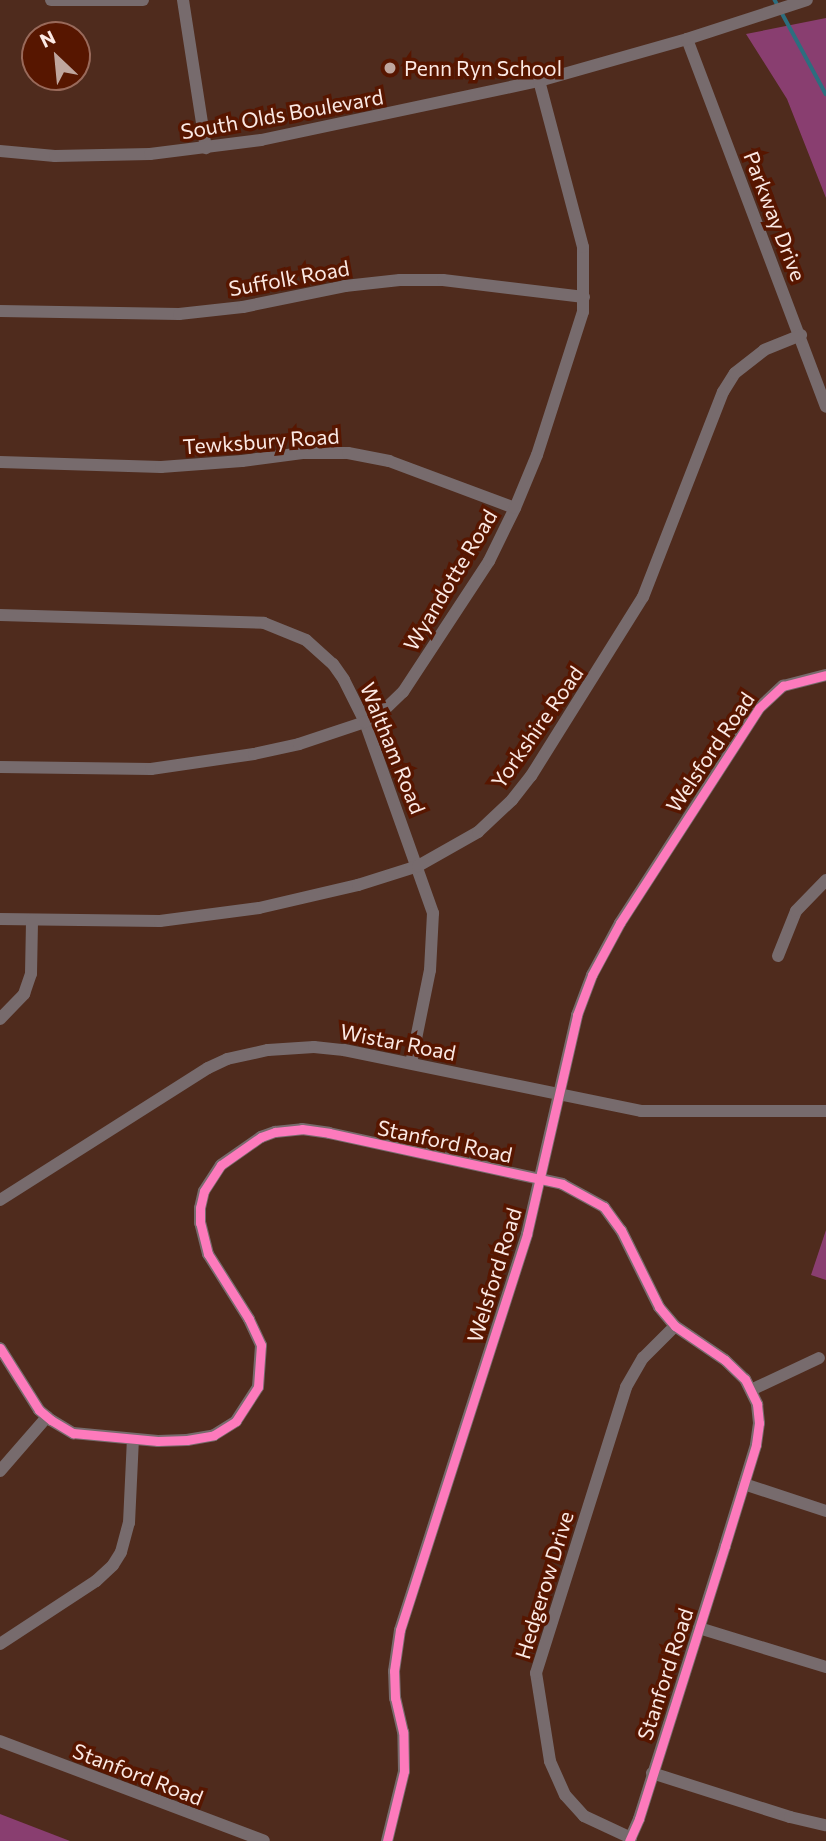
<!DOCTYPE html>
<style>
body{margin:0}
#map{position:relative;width:826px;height:1841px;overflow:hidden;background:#4f2b1d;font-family:Commissioner,sans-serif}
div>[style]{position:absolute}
.forest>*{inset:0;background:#893e70}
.stream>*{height:3.5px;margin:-1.75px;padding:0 1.75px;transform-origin:1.75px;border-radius:1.75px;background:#2c6e7f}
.street>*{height:12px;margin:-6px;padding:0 6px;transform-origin:6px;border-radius:6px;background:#776b6d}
.cycleway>*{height:9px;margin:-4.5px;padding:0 4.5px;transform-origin:4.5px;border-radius:4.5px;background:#fd7abc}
.dots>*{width:19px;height:19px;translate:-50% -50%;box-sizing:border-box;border:4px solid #571600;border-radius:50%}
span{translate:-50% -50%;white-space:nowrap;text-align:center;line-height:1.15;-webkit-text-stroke:7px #571600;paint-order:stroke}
.poi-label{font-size:21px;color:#fbe9e4}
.left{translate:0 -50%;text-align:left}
.street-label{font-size:21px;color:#fbe9e4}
.north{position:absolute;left:21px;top:21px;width:70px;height:70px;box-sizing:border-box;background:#571600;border:2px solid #996a5b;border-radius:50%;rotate:334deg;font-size:19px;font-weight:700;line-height:28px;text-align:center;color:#fbe9e4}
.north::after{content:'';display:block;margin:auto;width:24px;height:32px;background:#bfa69e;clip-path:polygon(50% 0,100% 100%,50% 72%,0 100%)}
</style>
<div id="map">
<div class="forest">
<div style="clip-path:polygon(826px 18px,826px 198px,787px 99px,746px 34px)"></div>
<div style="clip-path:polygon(826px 1230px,826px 1280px,811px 1275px)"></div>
<div style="clip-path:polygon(0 1814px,70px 1841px,0 1841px)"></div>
</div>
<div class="stream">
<div style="left:775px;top:0;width:107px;rotate:61.5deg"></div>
</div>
<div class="street">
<div style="left:51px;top:0;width:92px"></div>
<div style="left:183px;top:0;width:150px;rotate:81.2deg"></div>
<div style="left:687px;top:39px;width:393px;rotate:69.3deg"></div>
<div style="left:0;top:151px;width:55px;rotate:5.2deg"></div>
<div style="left:55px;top:156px;width:95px;rotate:-1.2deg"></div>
<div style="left:150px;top:154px;width:112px;rotate:-7.2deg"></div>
<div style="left:261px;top:140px;width:284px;rotate:-12deg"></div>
<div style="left:539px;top:81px;width:154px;rotate:-15.8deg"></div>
<div style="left:687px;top:39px;width:126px;rotate:-18deg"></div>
<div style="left:0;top:311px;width:179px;rotate:1deg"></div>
<div style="left:179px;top:314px;width:64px;rotate:-6.2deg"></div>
<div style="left:243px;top:307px;width:104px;rotate:-11.6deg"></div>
<div style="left:345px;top:286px;width:55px;rotate:-6.2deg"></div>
<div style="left:400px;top:280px;width:43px"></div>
<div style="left:443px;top:280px;width:142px;rotate:6.9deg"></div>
<div style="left:0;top:462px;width:161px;rotate:1.8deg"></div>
<div style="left:161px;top:467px;width:81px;rotate:-4.2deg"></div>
<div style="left:242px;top:461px;width:61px;rotate:-7.6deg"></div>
<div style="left:302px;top:453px;width:46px"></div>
<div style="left:348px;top:453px;width:42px;rotate:11deg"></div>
<div style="left:389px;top:461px;width:134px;rotate:20.5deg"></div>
<div style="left:0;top:615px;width:264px;rotate:1.7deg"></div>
<div style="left:264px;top:623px;width:45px;rotate:22deg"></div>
<div style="left:306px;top:640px;width:36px;rotate:42deg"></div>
<div style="left:333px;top:664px;width:19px;rotate:55deg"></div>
<div style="left:344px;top:680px;width:47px;rotate:63.4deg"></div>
<div style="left:365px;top:722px;width:203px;rotate:70.4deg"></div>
<div style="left:433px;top:913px;width:57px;rotate:93deg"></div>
<div style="left:430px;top:970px;width:95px;rotate:101.5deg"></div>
<div style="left:0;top:767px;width:151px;rotate:0.8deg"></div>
<div style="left:151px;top:769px;width:104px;rotate:-8.3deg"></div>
<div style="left:254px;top:754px;width:46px;rotate:-12.5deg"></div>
<div style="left:299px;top:744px;width:70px;rotate:-18.4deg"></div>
<div style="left:365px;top:722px;width:17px;rotate:-28deg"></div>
<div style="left:380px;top:714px;width:32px;rotate:-44deg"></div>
<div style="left:403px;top:692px;width:157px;rotate:-56.7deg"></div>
<div style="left:489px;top:561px;width:59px;rotate:-63.9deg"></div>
<div style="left:515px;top:508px;width:57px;rotate:-67.5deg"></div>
<div style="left:537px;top:455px;width:150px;rotate:-72.2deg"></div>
<div style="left:583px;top:312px;width:65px;rotate:-90deg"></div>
<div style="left:583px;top:247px;width:172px;rotate:-104.8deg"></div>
<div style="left:0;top:919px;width:160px;rotate:0.7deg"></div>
<div style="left:160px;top:921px;width:100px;rotate:-7.5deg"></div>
<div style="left:259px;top:908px;width:102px;rotate:-13.1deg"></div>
<div style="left:358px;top:885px;width:63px;rotate:-17.6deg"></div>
<div style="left:418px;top:866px;width:69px;rotate:-29.5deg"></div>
<div style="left:478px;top:832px;width:47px;rotate:-43.3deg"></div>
<div style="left:512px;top:800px;width:31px;rotate:-52deg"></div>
<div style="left:531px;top:776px;width:211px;rotate:-58deg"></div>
<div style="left:643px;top:597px;width:220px;rotate:-68.7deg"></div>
<div style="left:723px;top:392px;width:22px;rotate:-58deg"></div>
<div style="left:735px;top:373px;width:37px;rotate:-38deg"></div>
<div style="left:764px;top:350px;width:40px;rotate:-22deg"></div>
<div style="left:778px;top:956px;width:48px;rotate:-68.2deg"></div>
<div style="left:796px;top:911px;width:43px;rotate:-45.9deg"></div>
<div style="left:0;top:1019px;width:35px;rotate:-46deg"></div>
<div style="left:24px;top:994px;width:21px;rotate:-71deg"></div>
<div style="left:31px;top:974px;width:54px;rotate:-88.9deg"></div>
<div style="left:0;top:1200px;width:246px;rotate:-32.4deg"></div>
<div style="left:208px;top:1068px;width:21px;rotate:-25deg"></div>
<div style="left:227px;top:1059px;width:42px;rotate:-12.4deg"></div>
<div style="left:268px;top:1050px;width:46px;rotate:-3.7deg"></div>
<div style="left:314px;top:1047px;width:30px;rotate:6deg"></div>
<div style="left:344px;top:1050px;width:303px;rotate:11.6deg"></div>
<div style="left:641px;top:1111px;width:185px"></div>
<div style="left:0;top:1348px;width:73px;rotate:57.8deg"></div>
<div style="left:39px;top:1410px;width:16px;rotate:40deg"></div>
<div style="left:51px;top:1420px;width:26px;rotate:31deg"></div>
<div style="left:73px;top:1433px;width:85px;rotate:5.4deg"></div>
<div style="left:158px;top:1441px;width:29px;rotate:-2deg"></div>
<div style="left:187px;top:1440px;width:27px;rotate:-10deg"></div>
<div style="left:214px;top:1435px;width:26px;rotate:-32deg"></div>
<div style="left:236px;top:1421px;width:40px;rotate:-57.1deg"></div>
<div style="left:258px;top:1387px;width:42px;rotate:-85.9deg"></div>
<div style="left:261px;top:1345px;width:29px;rotate:-115deg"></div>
<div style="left:249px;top:1319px;width:77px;rotate:-122.2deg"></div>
<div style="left:208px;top:1254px;width:32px;rotate:-104deg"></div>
<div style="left:200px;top:1223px;width:15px;rotate:-90deg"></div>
<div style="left:200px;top:1208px;width:17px;rotate:-77deg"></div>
<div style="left:204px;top:1191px;width:31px;rotate:-57deg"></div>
<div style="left:221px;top:1165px;width:49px;rotate:-35deg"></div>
<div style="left:261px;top:1137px;width:15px;rotate:-20deg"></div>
<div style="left:275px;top:1132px;width:27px;rotate:-6deg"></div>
<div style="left:302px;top:1129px;width:27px;rotate:8deg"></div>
<div style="left:329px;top:1133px;width:239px;rotate:12.3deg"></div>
<div style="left:562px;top:1184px;width:48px;rotate:28.7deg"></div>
<div style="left:604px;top:1207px;width:29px;rotate:54deg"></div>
<div style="left:621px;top:1230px;width:86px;rotate:63.7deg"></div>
<div style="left:659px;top:1307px;width:25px;rotate:50deg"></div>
<div style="left:675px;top:1326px;width:60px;rotate:34.2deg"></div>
<div style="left:725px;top:1360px;width:28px;rotate:44deg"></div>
<div style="left:745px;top:1379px;width:28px;rotate:64deg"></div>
<div style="left:757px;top:1404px;width:19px;rotate:84deg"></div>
<div style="left:759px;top:1423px;width:22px;rotate:98deg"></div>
<div style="left:756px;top:1445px;width:106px;rotate:107.1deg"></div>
<div style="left:725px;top:1546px;width:286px;rotate:107.5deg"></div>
<div style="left:639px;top:1819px;width:24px;rotate:114deg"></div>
<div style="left:751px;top:1390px;width:75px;rotate:-25.2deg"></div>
<div style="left:0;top:1471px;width:72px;rotate:-49deg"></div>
<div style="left:744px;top:1484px;width:86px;rotate:18.2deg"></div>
<div style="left:699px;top:1628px;width:133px;rotate:17.1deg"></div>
<div style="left:0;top:1644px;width:115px;rotate:-33.3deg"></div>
<div style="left:96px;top:1581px;width:23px;rotate:-43deg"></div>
<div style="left:113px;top:1565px;width:15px;rotate:-58deg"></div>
<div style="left:121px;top:1552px;width:30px;rotate:-75deg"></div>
<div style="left:129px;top:1523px;width:84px;rotate:-87.3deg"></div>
<div style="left:0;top:1741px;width:282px;rotate:20.7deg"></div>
<div style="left:652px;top:1773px;width:145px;rotate:17.7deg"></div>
<div style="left:790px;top:1817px;width:37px;rotate:13deg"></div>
<div style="left:631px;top:1838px;width:52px;rotate:-154.9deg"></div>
<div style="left:584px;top:1816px;width:28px;rotate:-132deg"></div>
<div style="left:565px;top:1795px;width:37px;rotate:-114deg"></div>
<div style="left:550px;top:1761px;width:89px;rotate:-99deg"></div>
<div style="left:536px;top:1673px;width:300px;rotate:-72.5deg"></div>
<div style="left:626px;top:1387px;width:34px;rotate:-60deg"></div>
<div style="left:643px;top:1358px;width:45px;rotate:-45deg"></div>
<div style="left:387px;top:1841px;width:72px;rotate:-76.3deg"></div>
<div style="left:404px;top:1771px;width:39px;rotate:-91deg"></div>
<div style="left:403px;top:1732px;width:35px;rotate:-103deg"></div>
<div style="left:395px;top:1698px;width:27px;rotate:-92deg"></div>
<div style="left:394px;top:1671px;width:41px;rotate:-81.7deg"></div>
<div style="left:400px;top:1630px;width:416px;rotate:-72.2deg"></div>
<div style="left:527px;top:1234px;width:225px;rotate:-77.1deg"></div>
<div style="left:577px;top:1015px;width:43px;rotate:-69.4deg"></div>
<div style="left:592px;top:975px;width:59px;rotate:-61.7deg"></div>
<div style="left:620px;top:923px;width:256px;rotate:-57.1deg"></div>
<div style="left:759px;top:708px;width:33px;rotate:-43deg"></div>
<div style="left:783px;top:686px;width:44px;rotate:-14.3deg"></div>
</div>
<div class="cycleway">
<div style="left:0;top:1348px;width:73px;rotate:57.8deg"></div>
<div style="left:39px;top:1410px;width:16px;rotate:40deg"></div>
<div style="left:51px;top:1420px;width:26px;rotate:31deg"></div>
<div style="left:73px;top:1433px;width:85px;rotate:5.4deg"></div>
<div style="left:158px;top:1441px;width:29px;rotate:-2deg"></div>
<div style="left:187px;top:1440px;width:27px;rotate:-10deg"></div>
<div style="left:214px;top:1435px;width:26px;rotate:-32deg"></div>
<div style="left:236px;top:1421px;width:40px;rotate:-57.1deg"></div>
<div style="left:258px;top:1387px;width:42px;rotate:-85.9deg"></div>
<div style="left:261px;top:1345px;width:29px;rotate:-115deg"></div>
<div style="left:249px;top:1319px;width:77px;rotate:-122.2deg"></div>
<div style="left:208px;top:1254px;width:32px;rotate:-104deg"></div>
<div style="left:200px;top:1223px;width:15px;rotate:-90deg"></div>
<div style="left:200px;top:1208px;width:17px;rotate:-77deg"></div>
<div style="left:204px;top:1191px;width:31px;rotate:-57deg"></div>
<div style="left:221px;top:1165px;width:49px;rotate:-35deg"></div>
<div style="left:261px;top:1137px;width:15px;rotate:-20deg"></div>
<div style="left:275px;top:1132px;width:27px;rotate:-6deg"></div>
<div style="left:302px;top:1129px;width:27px;rotate:8deg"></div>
<div style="left:329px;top:1133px;width:239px;rotate:12.3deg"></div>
<div style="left:562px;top:1184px;width:48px;rotate:28.7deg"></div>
<div style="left:604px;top:1207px;width:29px;rotate:54deg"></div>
<div style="left:621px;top:1230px;width:86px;rotate:63.7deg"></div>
<div style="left:659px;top:1307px;width:25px;rotate:50deg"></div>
<div style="left:675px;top:1326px;width:60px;rotate:34.2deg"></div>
<div style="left:725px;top:1360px;width:28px;rotate:44deg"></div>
<div style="left:745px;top:1379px;width:28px;rotate:64deg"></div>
<div style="left:757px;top:1404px;width:19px;rotate:84deg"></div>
<div style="left:759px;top:1423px;width:22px;rotate:98deg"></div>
<div style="left:756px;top:1445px;width:106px;rotate:107.1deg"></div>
<div style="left:725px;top:1546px;width:286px;rotate:107.5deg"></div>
<div style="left:639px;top:1819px;width:24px;rotate:114deg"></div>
<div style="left:387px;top:1841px;width:72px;rotate:-76.3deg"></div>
<div style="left:404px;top:1771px;width:39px;rotate:-91deg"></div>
<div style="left:403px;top:1732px;width:35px;rotate:-103deg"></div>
<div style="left:395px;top:1698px;width:27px;rotate:-92deg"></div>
<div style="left:394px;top:1671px;width:41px;rotate:-81.7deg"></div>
<div style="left:400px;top:1630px;width:416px;rotate:-72.2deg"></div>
<div style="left:527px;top:1234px;width:225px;rotate:-77.1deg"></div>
<div style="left:577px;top:1015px;width:43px;rotate:-69.4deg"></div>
<div style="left:592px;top:975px;width:59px;rotate:-61.7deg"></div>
<div style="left:620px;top:923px;width:256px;rotate:-57.1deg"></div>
<div style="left:759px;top:708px;width:33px;rotate:-43deg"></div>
<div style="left:783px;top:686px;width:44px;rotate:-14.3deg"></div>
</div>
<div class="dots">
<div style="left:390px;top:68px;background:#bfa69e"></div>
</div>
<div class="poi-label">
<span class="left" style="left:404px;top:68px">Penn Ryn School</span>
</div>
<div class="street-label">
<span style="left:282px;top:114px;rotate:-10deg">South Olds Boulevard</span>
<span style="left:775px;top:216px;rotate:69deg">Parkway Drive</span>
<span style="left:289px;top:278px;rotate:-10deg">Suffolk Road</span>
<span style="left:261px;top:441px;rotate:-4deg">Tewksbury Road</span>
<span style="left:450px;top:580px;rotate:-59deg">Wyandotte Road</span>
<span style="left:537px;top:727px;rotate:-55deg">Yorkshire Road</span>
<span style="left:393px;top:748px;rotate:68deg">Waltham Road</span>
<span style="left:710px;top:752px;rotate:-56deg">Welsford Road</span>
<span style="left:398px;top:1042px;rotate:11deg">Wistar Road</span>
<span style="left:445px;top:1141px;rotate:12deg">Stanford Road</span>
<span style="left:494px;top:1275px;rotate:-73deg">Welsford Road</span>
<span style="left:544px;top:1585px;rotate:-73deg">Hedgerow Drive</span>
<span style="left:665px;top:1674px;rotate:-72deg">Stanford Road</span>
<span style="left:138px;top:1774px;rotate:21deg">Stanford Road</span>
</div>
<div class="north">N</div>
</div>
